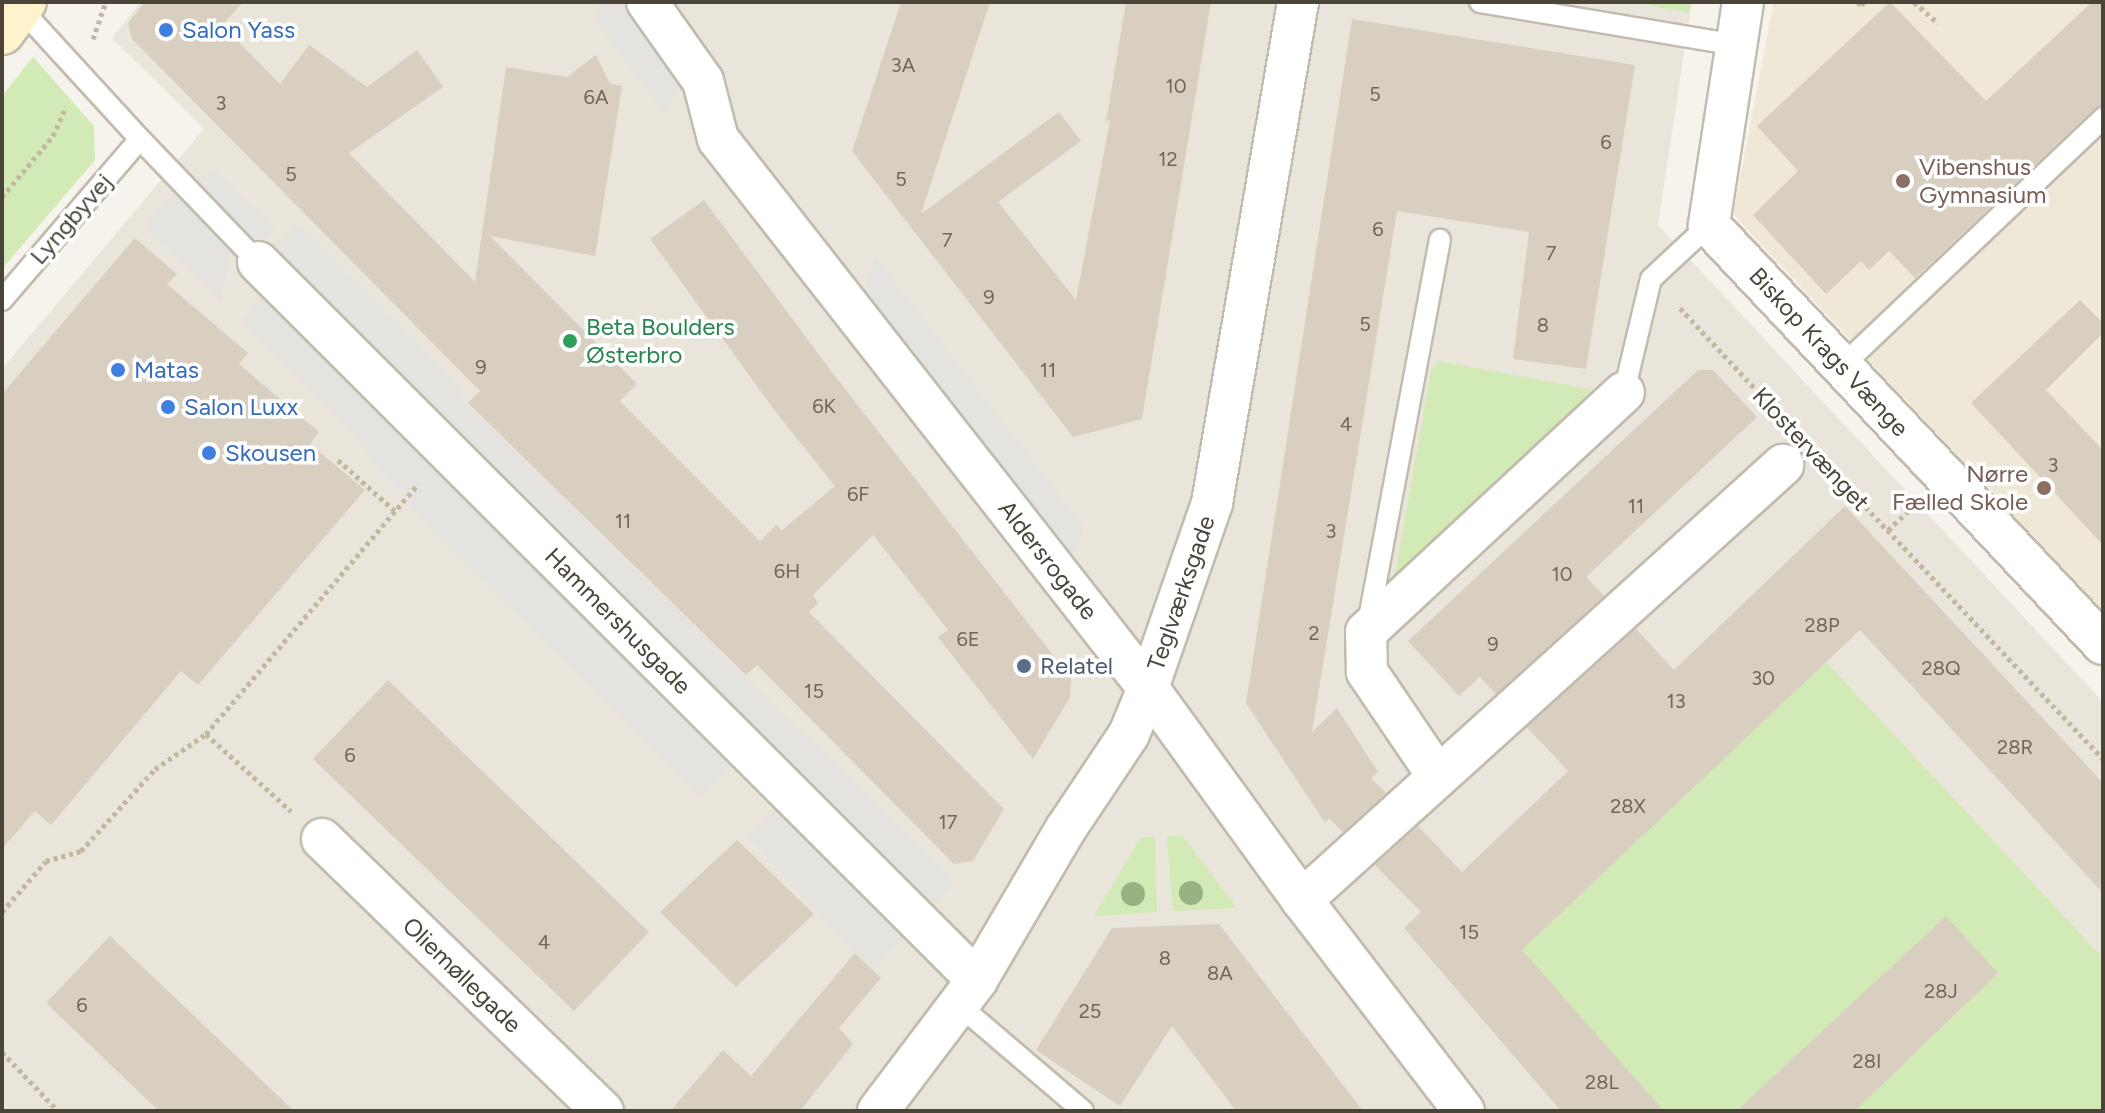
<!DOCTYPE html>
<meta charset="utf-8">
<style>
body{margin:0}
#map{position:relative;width:2105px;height:1113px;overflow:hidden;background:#f6f3ec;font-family:Figtree,sans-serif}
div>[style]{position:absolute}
.residential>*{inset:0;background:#eae5da}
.education>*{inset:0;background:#efe8d6}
.green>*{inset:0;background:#d2eab5}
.parking>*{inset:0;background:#e5e3e0}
.building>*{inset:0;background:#d8cfc1}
.path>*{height:5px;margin-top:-2.5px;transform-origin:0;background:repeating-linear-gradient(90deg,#c4b79f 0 4px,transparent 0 8px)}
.roads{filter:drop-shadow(2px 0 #c2bbae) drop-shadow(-2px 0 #c2bbae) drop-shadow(0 2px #c2bbae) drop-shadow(0 -2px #c2bbae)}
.lane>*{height:20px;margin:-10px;padding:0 10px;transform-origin:10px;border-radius:10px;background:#fff}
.street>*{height:40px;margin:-20px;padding:0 20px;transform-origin:20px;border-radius:20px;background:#fff}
.secondary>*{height:44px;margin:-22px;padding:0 22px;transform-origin:22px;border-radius:22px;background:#fff3cd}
.trees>*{width:24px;height:24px;margin:-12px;border-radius:50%;background:#97b381}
.dots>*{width:22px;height:22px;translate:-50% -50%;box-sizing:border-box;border:4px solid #fff;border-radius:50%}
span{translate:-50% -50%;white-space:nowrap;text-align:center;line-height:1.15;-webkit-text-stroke:7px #fff;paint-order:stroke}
.number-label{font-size:20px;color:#6e675b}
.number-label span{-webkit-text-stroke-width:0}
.shop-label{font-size:24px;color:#366cbe}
.left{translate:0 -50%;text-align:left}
.education-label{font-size:24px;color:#785e54}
.right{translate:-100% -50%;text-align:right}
.street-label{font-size:24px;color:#4b4439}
.leisure-label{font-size:24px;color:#27864d}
.service-label{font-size:24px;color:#4e5e75}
.frame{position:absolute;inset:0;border:4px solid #4b4439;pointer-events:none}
</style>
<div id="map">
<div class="residential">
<div style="clip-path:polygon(141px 2px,1631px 2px,1690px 13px,1658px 225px,2103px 702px,2103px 1111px,2px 1111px,2px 369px,204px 129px,112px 38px)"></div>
</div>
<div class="education">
<div style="clip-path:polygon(1774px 2px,2103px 2px,2103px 612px,1733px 214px)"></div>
</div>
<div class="green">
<div style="clip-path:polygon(1631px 2px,1691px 2px,1690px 13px)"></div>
<div style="clip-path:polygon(33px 57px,94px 126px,95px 160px,2px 269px,2px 96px)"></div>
<div style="clip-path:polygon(1438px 361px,1596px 390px,1394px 580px,1431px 372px)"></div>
<div style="clip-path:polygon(1826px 662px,2103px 958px,2103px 1111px,1855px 1111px,1998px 973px,1946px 916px,1736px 1111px,1664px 1111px,1522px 950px)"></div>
<div style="clip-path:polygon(1182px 835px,1237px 908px,1173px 911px,1167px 837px)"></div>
<div style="clip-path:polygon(1141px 837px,1155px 837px,1157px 912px,1094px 916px)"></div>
</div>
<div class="parking">
<div style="clip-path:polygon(600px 2px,626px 2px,682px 79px,668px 109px,661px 109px,593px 18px)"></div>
<div style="clip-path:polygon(216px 171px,276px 230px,244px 265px,230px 254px,221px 302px,143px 227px,185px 182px)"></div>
<div style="clip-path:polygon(299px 223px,462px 387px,457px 394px,955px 882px,873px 971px,747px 837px,778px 807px,735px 763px,700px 797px,435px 535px,341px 421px,242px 321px,266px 295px,249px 271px)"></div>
<div style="clip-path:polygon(875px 256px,1084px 527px,1074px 554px,1057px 547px,862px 295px)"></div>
</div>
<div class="building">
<div style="clip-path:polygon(145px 2px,243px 2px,222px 25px,280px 84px,309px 45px,367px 87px,417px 50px,443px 87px,349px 153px,475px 282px,506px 67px,567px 77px,596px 55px,610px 84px,622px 86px,595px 256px,490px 236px,637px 384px,620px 401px,760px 541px,776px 525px,782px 530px,835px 486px,775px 411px,650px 239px,704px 200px,831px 371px,1071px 678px,1070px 697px,1033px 759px,938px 637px,948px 630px,873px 535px,813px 595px,818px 603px,809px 612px,1004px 809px,973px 861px,954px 864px,757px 665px,746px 675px,468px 403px,480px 391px,132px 39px,128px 23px)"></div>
<div style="clip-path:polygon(901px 2px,990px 2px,921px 214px,1059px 112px,1081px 141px,998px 202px,1076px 300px,1110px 120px,1106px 122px,1126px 2px,1211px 2px,1142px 419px,1073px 437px,852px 151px)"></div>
<div style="clip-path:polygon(1890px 2px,1986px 101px,2092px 2px,2103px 2px,2103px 105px,2094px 109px,1915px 278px,1889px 251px,1869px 270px,1861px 261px,1826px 294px,1753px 215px,1798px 171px,1757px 126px)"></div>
<div style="clip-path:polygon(1352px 19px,1635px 65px,1586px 369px,1513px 359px,1529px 232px,1397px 211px,1312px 732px,1337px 708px,1378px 772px,1371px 778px,1386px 793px,1343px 832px,1329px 818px,1325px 823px,1246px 703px)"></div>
<div style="clip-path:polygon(135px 238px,177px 274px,167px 284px,248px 353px,239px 364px,319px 432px,310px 444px,365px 490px,198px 685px,181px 671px,51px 825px,35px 811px,2px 849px,2px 394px)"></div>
<div style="clip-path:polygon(2080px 300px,2103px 323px,2103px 333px,2046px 390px,2103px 450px,2103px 545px,1971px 403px)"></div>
<div style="clip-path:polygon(1698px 370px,1713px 370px,1757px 417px,1586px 577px,1604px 596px,1496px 694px,1480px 677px,1459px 696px,1408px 641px)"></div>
<div style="clip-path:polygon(1845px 506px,2103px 783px,2103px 893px,1860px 630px,1522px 950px,1664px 1111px,1561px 1111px,1404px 928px,1421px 912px,1375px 865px,1418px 826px,1462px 872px,1568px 771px,1527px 727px,1636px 629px,1674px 670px)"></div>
<div style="clip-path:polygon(388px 680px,649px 932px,574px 1011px,313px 759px)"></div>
<div style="clip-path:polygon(737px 840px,814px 914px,736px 987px,660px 912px)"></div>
<div style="clip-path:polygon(1946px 916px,1998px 973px,1855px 1111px,1736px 1111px)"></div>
<div style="clip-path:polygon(1219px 924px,1363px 1111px,1236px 1111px,1172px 1026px,1120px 1106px,1036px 1050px,1112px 928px)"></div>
<div style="clip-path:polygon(110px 936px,294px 1111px,159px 1111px,46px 1003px)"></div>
<div style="clip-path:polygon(855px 953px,881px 978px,839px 1028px,853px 1044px,800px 1111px,670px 1111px,723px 1050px,751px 1076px)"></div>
</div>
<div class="path">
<div style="left:1858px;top:2px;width:4px;rotate:45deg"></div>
<div style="left:1861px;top:5px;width:4px;rotate:-45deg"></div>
<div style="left:1914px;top:2px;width:32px;rotate:41deg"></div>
<div style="left:93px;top:39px;width:39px;rotate:-71deg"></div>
<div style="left:2px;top:197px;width:80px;rotate:-50.1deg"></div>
<div style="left:53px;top:136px;width:32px;rotate:-66deg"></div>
<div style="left:1680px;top:308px;width:154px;rotate:47.1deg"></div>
<div style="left:338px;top:460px;width:76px;rotate:41.8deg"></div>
<div style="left:1827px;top:466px;width:403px;rotate:46.7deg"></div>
<div style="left:1888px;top:530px;width:35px;rotate:-43deg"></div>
<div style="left:206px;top:734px;width:115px;rotate:42.2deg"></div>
<div style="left:2px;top:912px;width:67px;rotate:-49.2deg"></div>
<div style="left:46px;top:861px;width:36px;rotate:-16deg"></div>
<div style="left:81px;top:851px;width:110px;rotate:-47.9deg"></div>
<div style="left:155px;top:769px;width:62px;rotate:-34.5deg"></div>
<div style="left:206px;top:734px;width:328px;rotate:-49.7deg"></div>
<div style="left:2px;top:1052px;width:81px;rotate:46.5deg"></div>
</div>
<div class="roads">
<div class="lane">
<div style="left:1480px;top:2px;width:260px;rotate:9.5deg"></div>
<div style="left:140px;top:139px;width:170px;rotate:46.2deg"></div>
<div style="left:2px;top:300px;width:212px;rotate:-49.4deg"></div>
<div style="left:140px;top:139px;width:179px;rotate:-132.5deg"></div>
<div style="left:1843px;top:365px;width:359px;rotate:-43.5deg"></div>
<div style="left:1624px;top:392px;width:116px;rotate:-76.6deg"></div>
<div style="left:1651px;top:279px;width:79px;rotate:-43deg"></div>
<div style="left:1368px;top:624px;width:391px;rotate:-79.4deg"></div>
<div style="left:959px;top:1005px;width:163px;rotate:40.5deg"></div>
</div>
<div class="street">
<div style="left:647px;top:2px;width:97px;rotate:54.7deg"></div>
<div style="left:703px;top:81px;width:60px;rotate:75.5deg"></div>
<div style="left:718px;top:139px;width:697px;rotate:51.93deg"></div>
<div style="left:1148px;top:688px;width:262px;rotate:54deg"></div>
<div style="left:1302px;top:900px;width:266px;rotate:52.5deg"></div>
<div style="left:1743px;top:2px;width:226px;rotate:98.7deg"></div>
<div style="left:1709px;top:225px;width:575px;rotate:46.76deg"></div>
<div style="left:258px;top:262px;width:1016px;rotate:44.96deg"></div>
<div style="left:1437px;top:775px;width:125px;rotate:-124.2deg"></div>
<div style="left:1367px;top:672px;width:40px;rotate:-91.4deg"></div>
<div style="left:1366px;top:632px;width:352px;rotate:-42.9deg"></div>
<div style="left:322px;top:839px;width:391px;rotate:44.1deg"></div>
<div style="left:1302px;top:900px;width:649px;rotate:-42.13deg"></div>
<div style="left:878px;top:1111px;width:164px;rotate:-52.9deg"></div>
<div style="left:977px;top:980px;width:174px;rotate:-59.6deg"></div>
<div style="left:1065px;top:830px;width:115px;rotate:-56.3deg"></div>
<div style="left:1129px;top:734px;width:50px;rotate:-67.6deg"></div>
<div style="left:1148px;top:688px;width:196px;rotate:-70.9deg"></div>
<div style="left:1212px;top:503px;width:508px;rotate:-80.26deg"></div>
</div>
<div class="secondary">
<div style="left:2px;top:32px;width:37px;rotate:-54deg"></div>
</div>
</div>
<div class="trees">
<div style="left:1191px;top:893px"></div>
<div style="left:1133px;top:894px"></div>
</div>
<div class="dots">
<div style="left:166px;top:30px;background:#3f7fe0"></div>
<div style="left:1903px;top:181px;background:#8d6e63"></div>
<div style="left:570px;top:341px;background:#2e9e5b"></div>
<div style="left:118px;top:370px;background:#3f7fe0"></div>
<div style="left:168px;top:407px;background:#3f7fe0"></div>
<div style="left:209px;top:453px;background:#3f7fe0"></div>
<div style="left:2044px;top:488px;background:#8d6e63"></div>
<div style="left:1024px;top:666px;background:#5c6f8a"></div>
</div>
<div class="number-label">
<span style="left:903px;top:65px">3A</span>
<span style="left:1176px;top:86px">10</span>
<span style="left:1375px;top:94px">5</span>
<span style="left:596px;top:97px">6A</span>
<span style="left:221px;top:103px">3</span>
<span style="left:1606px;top:142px">6</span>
<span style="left:1168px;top:159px">12</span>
<span style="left:291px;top:174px">5</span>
<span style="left:901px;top:179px">5</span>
<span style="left:1378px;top:229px">6</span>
<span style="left:947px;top:240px">7</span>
<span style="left:1551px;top:253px">7</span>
<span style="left:989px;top:297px">9</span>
<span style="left:1365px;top:324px">5</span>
<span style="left:1543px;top:325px">8</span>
<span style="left:481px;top:367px">9</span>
<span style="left:1048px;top:370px">11</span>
<span style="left:824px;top:406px">6K</span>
<span style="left:1346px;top:424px">4</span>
<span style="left:2053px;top:465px">3</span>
<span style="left:858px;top:494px">6F</span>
<span style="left:1636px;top:506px">11</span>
<span style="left:623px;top:521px">11</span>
<span style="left:1331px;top:531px">3</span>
<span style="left:787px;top:571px">6H</span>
<span style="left:1562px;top:574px">10</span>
<span style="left:1822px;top:625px">28P</span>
<span style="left:1314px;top:633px">2</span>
<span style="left:968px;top:639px">6E</span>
<span style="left:1493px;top:644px">9</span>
<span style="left:1941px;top:668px">28Q</span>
<span style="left:1763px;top:678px">30</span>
<span style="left:814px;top:691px">15</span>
<span style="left:1676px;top:701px">13</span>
<span style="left:2015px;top:747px">28R</span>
<span style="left:350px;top:755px">6</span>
<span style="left:1628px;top:806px">28X</span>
<span style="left:948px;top:822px">17</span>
<span style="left:1469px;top:932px">15</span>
<span style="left:544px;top:942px">4</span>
<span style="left:1165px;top:958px">8</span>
<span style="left:1220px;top:973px">8A</span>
<span style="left:1941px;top:991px">28J</span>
<span style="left:82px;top:1005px">6</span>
<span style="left:1090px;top:1011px">25</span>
<span style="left:1867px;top:1061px">28I</span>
<span style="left:1602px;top:1082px">28L</span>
</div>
<div class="shop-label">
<span class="left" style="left:182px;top:30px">Salon Yass</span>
<span class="left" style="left:134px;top:370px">Matas</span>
<span class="left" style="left:184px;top:407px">Salon Luxx</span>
<span class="left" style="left:225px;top:453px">Skousen</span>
</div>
<div class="education-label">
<span class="left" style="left:1919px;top:181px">Vibenshus<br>Gymnasium</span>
<span class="right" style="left:2028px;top:488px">Nørre<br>Fælled Skole</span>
</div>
<div class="street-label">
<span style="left:71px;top:219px;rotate:-49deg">Lyngbyvej</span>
<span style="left:1829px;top:352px;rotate:47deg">Biskop Krags Vænge</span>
<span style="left:1811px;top:449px;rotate:47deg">Klostervænget</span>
<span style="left:1048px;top:560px;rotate:52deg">Aldersrogade</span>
<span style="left:1181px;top:593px;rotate:-71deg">Teglværksgade</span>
<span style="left:618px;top:621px;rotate:45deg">Hammershusgade</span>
<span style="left:462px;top:975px;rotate:44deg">Oliemøllegade</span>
</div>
<div class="leisure-label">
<span class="left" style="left:586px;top:341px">Beta Boulders<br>Østerbro</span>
</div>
<div class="service-label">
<span class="left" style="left:1040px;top:666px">Relatel</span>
</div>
<div class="frame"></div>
</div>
